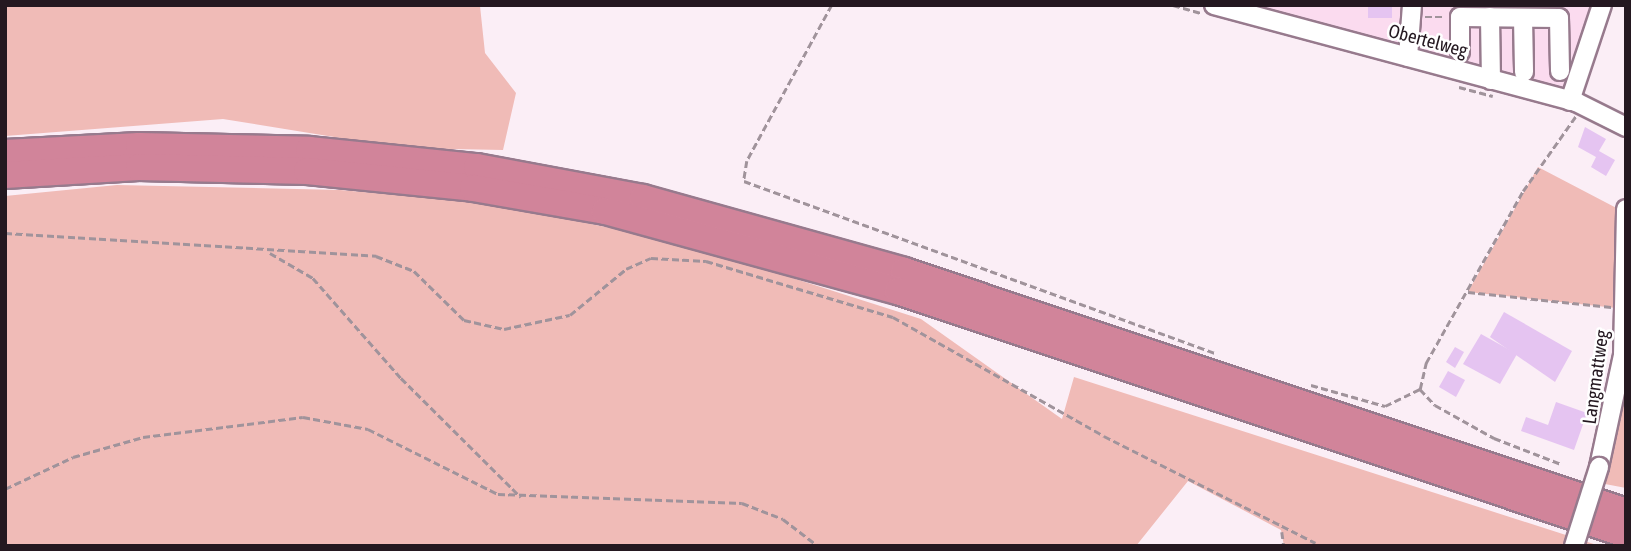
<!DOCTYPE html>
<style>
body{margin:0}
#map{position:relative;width:1631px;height:551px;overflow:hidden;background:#fbeef6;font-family:"Asap Condensed",sans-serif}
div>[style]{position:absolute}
.built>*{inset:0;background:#fbdbef}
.green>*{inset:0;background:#f0bbb7}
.building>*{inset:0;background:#e5c4f1}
.path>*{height:2.5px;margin-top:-1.25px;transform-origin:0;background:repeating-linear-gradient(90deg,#a0939b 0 7px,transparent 0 10.5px)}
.roads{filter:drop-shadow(2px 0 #977a8d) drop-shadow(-2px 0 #977a8d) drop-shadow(0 2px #977a8d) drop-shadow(0 -2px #977a8d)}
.minor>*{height:18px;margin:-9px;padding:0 9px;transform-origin:9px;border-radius:9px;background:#fff}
.highway>*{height:26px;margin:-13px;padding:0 13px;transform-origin:13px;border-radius:13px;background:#d1849a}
.bridges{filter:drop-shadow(2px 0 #977a8d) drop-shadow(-2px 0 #977a8d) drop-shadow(0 2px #977a8d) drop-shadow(0 -2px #977a8d)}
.minor-bridge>*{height:18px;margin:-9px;padding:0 9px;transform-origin:9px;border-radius:9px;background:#fff}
span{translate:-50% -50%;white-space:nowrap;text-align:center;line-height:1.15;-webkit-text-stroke:5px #fff;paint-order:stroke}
.street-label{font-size:19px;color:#241820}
.frame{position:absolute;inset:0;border:7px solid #241820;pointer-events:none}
</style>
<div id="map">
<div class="built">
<div style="clip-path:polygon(1214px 5px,1602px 5px,1570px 101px)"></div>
</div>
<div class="green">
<div style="clip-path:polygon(5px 5px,480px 6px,485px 53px,516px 93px,503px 150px,402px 148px,223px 119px,5px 136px)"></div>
<div style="clip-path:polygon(1538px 167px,1626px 213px,1626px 488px,1605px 484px,1599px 467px,1625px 309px,1468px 292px)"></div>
<div style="clip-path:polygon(117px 185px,340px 190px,490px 203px,683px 243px,921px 319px,1062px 419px,1074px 377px,1600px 546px,1284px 546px,1281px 530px,1188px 481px,1136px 546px,5px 546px,5px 196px)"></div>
</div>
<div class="building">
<div style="clip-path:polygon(1368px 5px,1392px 5px,1392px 18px,1368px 18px)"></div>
<div style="clip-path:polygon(1585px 127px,1606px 139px,1599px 151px,1615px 160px,1606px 176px,1591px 167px,1596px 157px,1578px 147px)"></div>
<div style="clip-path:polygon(1504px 312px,1572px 351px,1555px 382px,1490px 337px)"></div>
<div style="clip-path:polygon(1481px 334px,1517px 354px,1500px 384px,1463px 364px)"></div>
<div style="clip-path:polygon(1455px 347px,1464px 352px,1455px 368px,1446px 362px)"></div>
<div style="clip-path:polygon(1448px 371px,1465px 380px,1456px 397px,1439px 387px)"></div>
<div style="clip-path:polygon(1556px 402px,1587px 413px,1574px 450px,1521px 431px,1526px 417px,1548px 425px)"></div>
</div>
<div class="path">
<div style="left:474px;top:5px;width:92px"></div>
<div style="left:832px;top:5px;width:178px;rotate:118.6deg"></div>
<div style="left:747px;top:161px;width:20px;rotate:99deg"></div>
<div style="left:744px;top:181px;width:501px;rotate:20.06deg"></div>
<div style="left:1173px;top:5px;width:29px;rotate:16deg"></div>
<div style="left:1425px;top:17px;width:21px"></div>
<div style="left:1459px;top:87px;width:35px;rotate:15deg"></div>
<div style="left:5px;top:233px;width:372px;rotate:3.5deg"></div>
<div style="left:376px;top:256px;width:41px;rotate:21.5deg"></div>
<div style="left:414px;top:271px;width:70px;rotate:44.4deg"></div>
<div style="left:464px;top:320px;width:41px;rotate:12.7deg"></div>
<div style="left:504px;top:329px;width:67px;rotate:-12deg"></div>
<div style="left:570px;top:315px;width:72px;rotate:-39.4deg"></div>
<div style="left:626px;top:269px;width:27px;rotate:-24deg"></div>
<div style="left:651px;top:258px;width:55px;rotate:3.1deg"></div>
<div style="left:706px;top:261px;width:195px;rotate:16.7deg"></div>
<div style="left:893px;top:317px;width:242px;rotate:29.4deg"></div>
<div style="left:1104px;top:436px;width:237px;rotate:26.8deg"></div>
<div style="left:270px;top:253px;width:50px;rotate:30.2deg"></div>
<div style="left:313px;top:278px;width:133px;rotate:48.7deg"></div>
<div style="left:401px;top:378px;width:169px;rotate:44.8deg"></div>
<div style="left:1468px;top:292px;width:144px;rotate:6deg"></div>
<div style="left:1311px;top:385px;width:77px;rotate:15.8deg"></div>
<div style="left:1385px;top:406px;width:39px;rotate:-26deg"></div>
<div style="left:1420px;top:389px;width:27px;rotate:-77deg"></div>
<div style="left:1426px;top:363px;width:197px;rotate:-60.6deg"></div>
<div style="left:1523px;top:191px;width:92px;rotate:-54.8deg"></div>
<div style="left:1420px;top:389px;width:22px;rotate:47deg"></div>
<div style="left:1435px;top:405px;width:68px;rotate:29.2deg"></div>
<div style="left:1494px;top:438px;width:72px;rotate:21.2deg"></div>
<div style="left:1626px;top:465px;width:17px;rotate:90deg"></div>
<div style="left:5px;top:489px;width:75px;rotate:-25.2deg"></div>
<div style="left:73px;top:457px;width:73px;rotate:-15.9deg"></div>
<div style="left:143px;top:437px;width:161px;rotate:-7.1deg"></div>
<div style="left:303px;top:417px;width:66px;rotate:10.5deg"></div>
<div style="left:368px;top:429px;width:145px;rotate:26.6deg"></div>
<div style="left:498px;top:494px;width:244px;rotate:2.1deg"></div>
<div style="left:742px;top:503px;width:44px;rotate:21.3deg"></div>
<div style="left:783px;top:519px;width:44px;rotate:37.6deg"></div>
<div style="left:1282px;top:532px;width:14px;rotate:82deg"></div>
<div style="left:1304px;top:546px;width:33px"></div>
</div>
<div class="roads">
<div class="minor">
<div style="left:1214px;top:5px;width:375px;rotate:15deg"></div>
<div style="left:1576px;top:102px;width:56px;rotate:26.6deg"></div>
<div style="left:1490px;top:17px;width:63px;rotate:89.1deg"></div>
<div style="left:1523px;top:18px;width:54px;rotate:88.9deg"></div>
<div style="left:1460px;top:52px;width:35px;rotate:-90deg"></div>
<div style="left:1460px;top:17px;width:99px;rotate:0.6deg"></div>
<div style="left:1559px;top:18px;width:53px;rotate:88.9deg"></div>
<div style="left:1408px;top:57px;width:52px;rotate:-85.6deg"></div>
<div style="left:1570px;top:101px;width:101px;rotate:-71.6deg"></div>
<div style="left:1599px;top:467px;width:115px;rotate:-77.9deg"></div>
<div style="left:1623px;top:355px;width:146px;rotate:-88.8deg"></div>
</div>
<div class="highway">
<div style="left:5px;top:153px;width:134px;rotate:-3deg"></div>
<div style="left:139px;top:146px;width:170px;rotate:1.3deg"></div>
<div style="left:309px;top:150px;width:169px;rotate:5.8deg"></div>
<div style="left:477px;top:167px;width:169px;rotate:10.6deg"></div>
<div style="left:643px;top:198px;width:271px;rotate:15.6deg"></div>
<div style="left:904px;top:271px;width:761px;rotate:18.46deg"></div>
<div style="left:5px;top:175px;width:134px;rotate:-3.4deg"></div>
<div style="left:139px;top:167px;width:168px;rotate:1.4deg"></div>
<div style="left:307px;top:171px;width:167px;rotate:5.8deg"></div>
<div style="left:473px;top:188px;width:134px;rotate:9.9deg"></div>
<div style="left:605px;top:211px;width:304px;rotate:15.3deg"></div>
<div style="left:898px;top:291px;width:767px;rotate:18.46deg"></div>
</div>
</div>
<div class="bridges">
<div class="minor-bridge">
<div style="left:1574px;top:546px;width:83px;rotate:-72.4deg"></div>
</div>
</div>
<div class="street-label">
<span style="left:1428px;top:41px;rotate:15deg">Obertelweg</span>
<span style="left:1596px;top:377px;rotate:-82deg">Langmattweg</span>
</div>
<div class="frame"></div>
</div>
